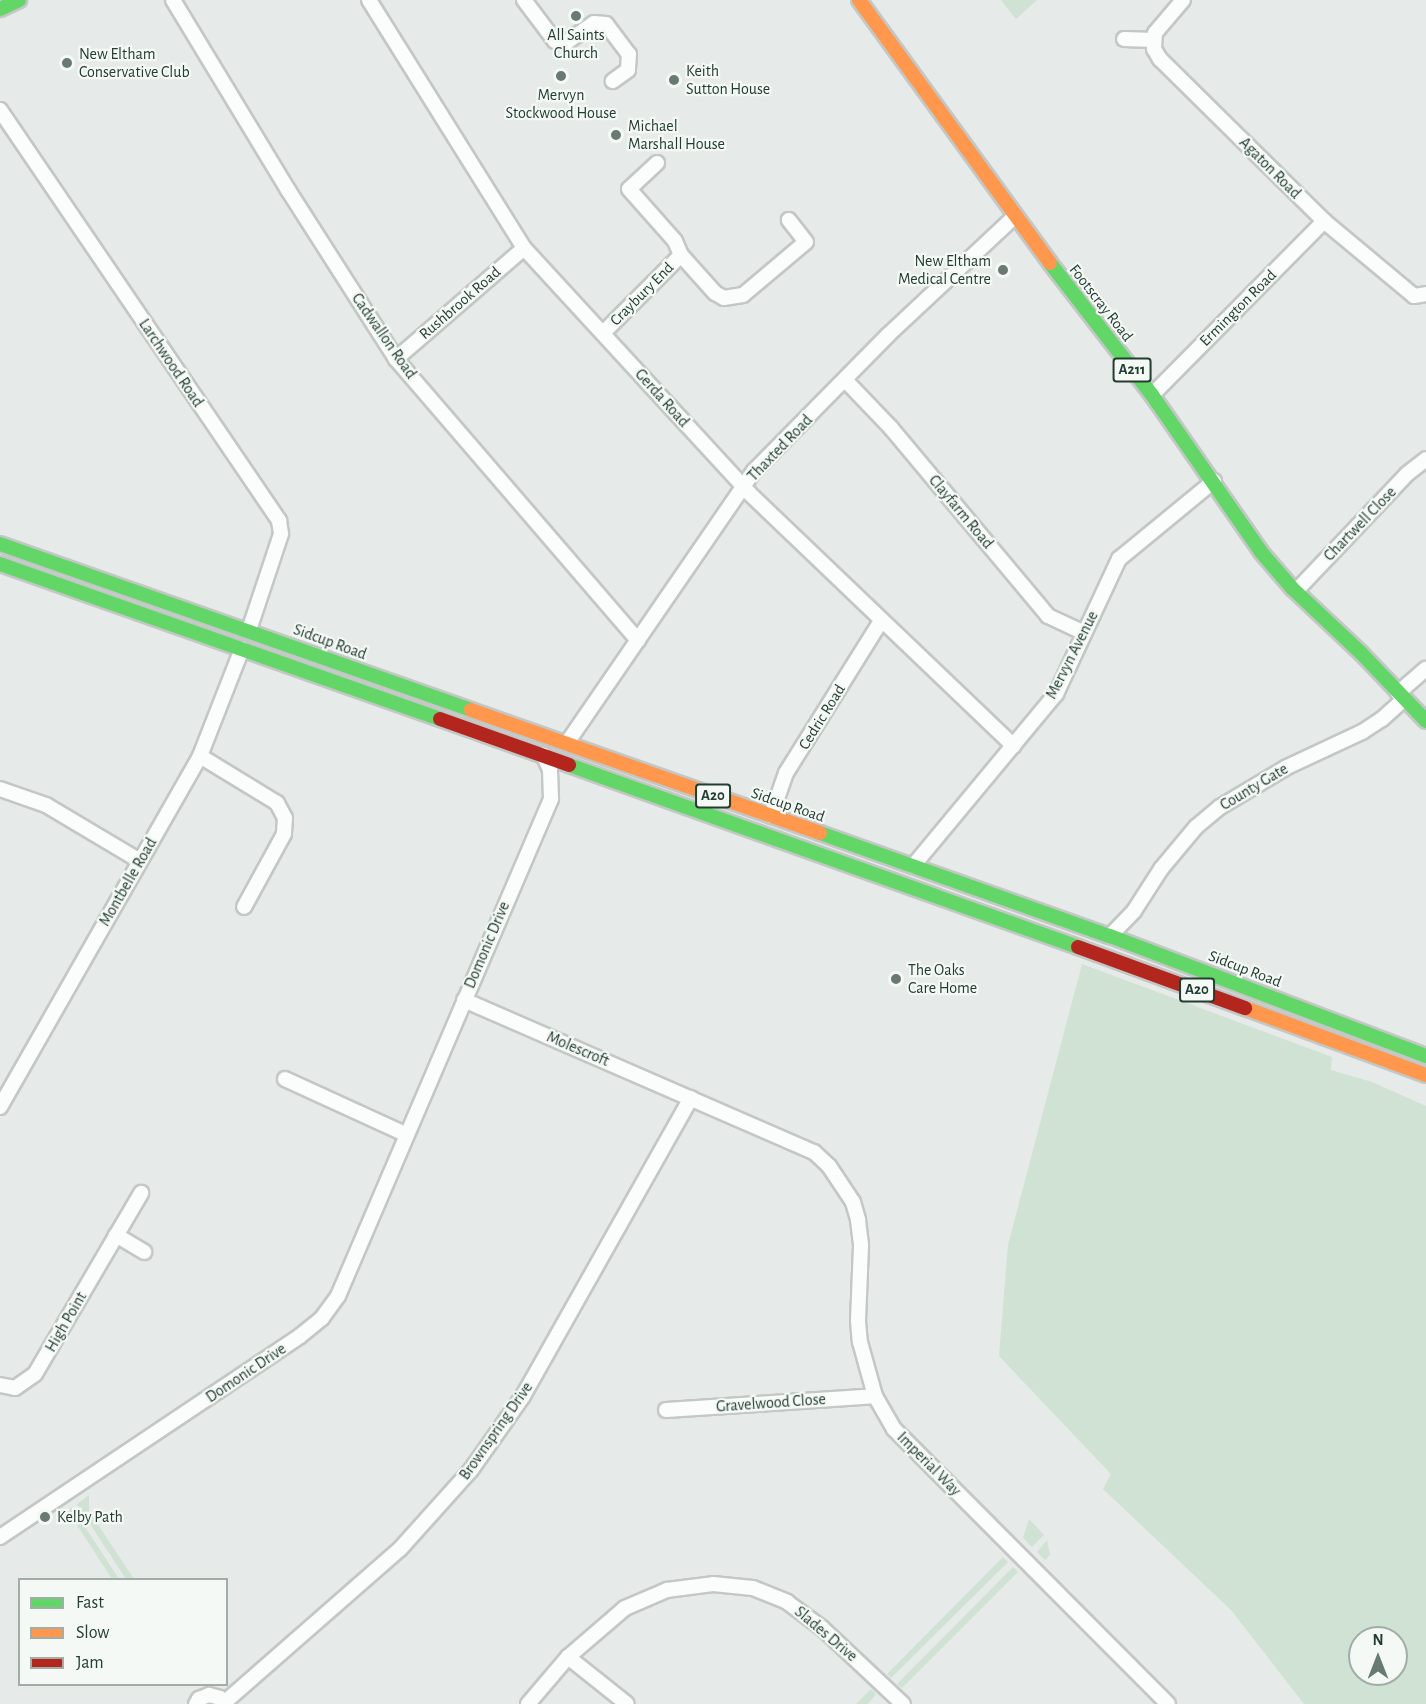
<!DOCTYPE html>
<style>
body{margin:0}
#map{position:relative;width:1426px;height:1704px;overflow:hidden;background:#e6eae8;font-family:"Alegreya Sans",sans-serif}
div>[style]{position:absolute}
.green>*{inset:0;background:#d0e2d3}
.roads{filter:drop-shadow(2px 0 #c3c7c5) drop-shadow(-2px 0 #c3c7c5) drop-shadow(0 2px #c3c7c5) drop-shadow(0 -2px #c3c7c5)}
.street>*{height:14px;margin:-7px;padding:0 7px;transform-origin:7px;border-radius:7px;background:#fbfcfc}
.fast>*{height:14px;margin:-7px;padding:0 7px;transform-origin:7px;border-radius:7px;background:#63d668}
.slow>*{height:14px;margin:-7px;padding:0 7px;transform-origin:7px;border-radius:7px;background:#ff974d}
.jam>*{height:14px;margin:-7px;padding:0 7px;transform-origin:7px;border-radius:7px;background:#b3261e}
.dots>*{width:16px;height:16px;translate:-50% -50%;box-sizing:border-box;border:3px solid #f4f9f6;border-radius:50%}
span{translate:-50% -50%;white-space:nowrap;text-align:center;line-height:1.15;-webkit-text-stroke:4.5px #f4f9f6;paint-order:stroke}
.shield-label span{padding:2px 4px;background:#f4f9f6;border:2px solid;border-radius:4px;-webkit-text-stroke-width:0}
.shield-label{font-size:15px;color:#243d32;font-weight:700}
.poi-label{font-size:16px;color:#243d32}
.left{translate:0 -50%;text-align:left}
.right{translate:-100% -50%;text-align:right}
.street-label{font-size:16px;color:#243d32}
.legend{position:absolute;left:18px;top:1578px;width:210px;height:108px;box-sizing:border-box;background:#f4f9f6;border:2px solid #a1aea8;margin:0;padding:8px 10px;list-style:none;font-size:18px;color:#243d32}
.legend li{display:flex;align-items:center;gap:12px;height:30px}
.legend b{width:30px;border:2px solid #a1aea8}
.north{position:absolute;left:1348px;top:1626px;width:60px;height:60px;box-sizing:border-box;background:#f4f9f6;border:2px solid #a1aea8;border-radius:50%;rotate:0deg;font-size:16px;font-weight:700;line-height:24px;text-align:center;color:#243d32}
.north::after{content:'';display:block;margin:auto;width:21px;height:27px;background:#687a72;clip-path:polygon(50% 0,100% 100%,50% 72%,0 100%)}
</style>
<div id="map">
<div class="green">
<div style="clip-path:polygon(1001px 0,1037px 0,1016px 19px)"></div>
<div style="clip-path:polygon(evenodd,1082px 964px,1332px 1057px,1331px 1070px,1372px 1082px,1426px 1106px,1426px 1704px,1304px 1704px,1231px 1610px,1103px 1489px,1111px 1474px,999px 1356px,1008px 1245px,1082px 964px,1360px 1638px,1396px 1638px,1396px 1674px,1360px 1674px,1360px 1638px)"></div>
<div style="clip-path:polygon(89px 1495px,89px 1511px,134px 1579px,126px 1579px,77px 1504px)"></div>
<div style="clip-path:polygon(72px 1507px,119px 1579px,112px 1579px,75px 1522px,57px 1516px)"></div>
<div style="clip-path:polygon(1029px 1519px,1044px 1535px,1032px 1547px,1023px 1538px)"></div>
<div style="clip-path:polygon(1047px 1540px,1050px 1555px,1045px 1560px,1037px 1552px)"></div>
<div style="clip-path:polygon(1003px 1557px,1008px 1562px,891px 1678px,887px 1674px)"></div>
<div style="clip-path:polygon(1013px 1567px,1018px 1572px,902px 1688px,897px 1684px)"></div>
<div style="clip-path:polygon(871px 1689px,876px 1694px,868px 1704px,856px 1704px)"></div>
</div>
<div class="roads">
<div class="street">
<div style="left:173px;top:0;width:222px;rotate:58.8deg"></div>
<div style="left:288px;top:190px;width:201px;rotate:57.4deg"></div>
<div style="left:396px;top:359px;width:371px;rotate:49.3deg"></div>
<div style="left:369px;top:0;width:292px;rotate:58deg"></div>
<div style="left:524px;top:248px;width:333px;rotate:47.4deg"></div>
<div style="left:749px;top:493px;width:366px;rotate:43.7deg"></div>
<div style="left:524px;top:0;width:51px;rotate:52.9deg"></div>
<div style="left:555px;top:41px;width:12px;rotate:5deg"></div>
<div style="left:567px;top:42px;width:33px;rotate:-35deg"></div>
<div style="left:594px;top:23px;width:12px;rotate:5deg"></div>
<div style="left:606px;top:24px;width:38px;rotate:53deg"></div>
<div style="left:629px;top:54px;width:16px;rotate:94deg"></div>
<div style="left:628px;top:70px;width:19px;rotate:144deg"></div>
<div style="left:1183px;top:0;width:43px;rotate:130.3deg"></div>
<div style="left:1155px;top:33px;width:16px;rotate:94deg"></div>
<div style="left:1154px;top:49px;width:12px;rotate:59deg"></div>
<div style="left:1160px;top:59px;width:231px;rotate:44.6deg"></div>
<div style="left:1324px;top:221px;width:117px;rotate:39.8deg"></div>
<div style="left:1414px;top:296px;width:12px;rotate:-9deg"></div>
<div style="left:1124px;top:39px;width:30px;rotate:2deg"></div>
<div style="left:0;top:110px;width:497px;rotate:55.8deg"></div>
<div style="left:279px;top:521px;width:13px;rotate:81deg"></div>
<div style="left:281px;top:534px;width:101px;rotate:108.4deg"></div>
<div style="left:657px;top:163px;width:38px;rotate:137deg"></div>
<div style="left:629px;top:189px;width:69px;rotate:48.5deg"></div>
<div style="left:675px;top:241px;width:15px;rotate:67deg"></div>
<div style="left:681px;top:255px;width:51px;rotate:48.2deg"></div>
<div style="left:715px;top:293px;width:10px;rotate:29deg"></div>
<div style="left:724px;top:298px;width:19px;rotate:-9deg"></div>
<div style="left:743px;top:295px;width:82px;rotate:-40.1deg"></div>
<div style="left:806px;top:242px;width:28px;rotate:-128deg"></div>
<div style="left:603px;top:333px;width:110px;rotate:-45deg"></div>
<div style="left:396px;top:359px;width:169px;rotate:-40.9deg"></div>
<div style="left:845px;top:380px;width:66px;rotate:46.2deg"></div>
<div style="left:891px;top:428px;width:245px;rotate:50.1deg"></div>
<div style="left:1048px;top:616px;width:40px;rotate:25deg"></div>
<div style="left:1152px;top:395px;width:245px;rotate:-45.3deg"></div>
<div style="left:1296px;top:591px;width:161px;rotate:-46.5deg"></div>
<div style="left:1407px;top:474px;width:24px;rotate:-38deg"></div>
<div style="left:1398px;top:693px;width:37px;rotate:-41deg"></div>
<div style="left:567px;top:743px;width:330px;rotate:-55.5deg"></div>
<div style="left:754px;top:471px;width:190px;rotate:-45.4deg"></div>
<div style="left:887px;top:336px;width:174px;rotate:-43.1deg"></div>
<div style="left:200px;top:756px;width:90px;rotate:31.4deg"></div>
<div style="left:277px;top:803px;width:17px;rotate:62deg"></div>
<div style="left:285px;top:818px;width:16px;rotate:94deg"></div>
<div style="left:284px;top:834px;width:83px;rotate:118.7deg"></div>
<div style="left:0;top:789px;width:49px;rotate:19.2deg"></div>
<div style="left:46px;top:805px;width:109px;rotate:30.8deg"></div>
<div style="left:771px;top:816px;width:46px;rotate:-70.8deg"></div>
<div style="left:786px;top:773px;width:179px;rotate:-58deg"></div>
<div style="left:913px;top:866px;width:224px;rotate:-50.3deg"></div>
<div style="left:1056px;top:694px;width:149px;rotate:-65deg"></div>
<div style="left:1119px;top:559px;width:123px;rotate:-39.4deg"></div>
<div style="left:1110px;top:936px;width:35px;rotate:-46deg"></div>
<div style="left:1134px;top:911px;width:50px;rotate:-57.3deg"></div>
<div style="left:1161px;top:869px;width:55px;rotate:-50.2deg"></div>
<div style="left:1196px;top:827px;width:31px;rotate:-40deg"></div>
<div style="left:1220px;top:807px;width:78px;rotate:-30.8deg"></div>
<div style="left:1287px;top:767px;width:83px;rotate:-25deg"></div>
<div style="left:1362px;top:732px;width:24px;rotate:-33deg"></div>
<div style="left:1382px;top:719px;width:30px;rotate:-42deg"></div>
<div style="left:464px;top:1000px;width:382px;rotate:23.5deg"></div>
<div style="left:814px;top:1152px;width:21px;rotate:43deg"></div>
<div style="left:829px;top:1166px;width:43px;rotate:56.3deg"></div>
<div style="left:853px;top:1202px;width:19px;rotate:74deg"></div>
<div style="left:858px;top:1220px;width:26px;rotate:83deg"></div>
<div style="left:861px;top:1246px;width:75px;rotate:92.3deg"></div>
<div style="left:858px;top:1321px;width:21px;rotate:85deg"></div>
<div style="left:860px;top:1342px;width:56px;rotate:74.5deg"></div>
<div style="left:875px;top:1396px;width:38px;rotate:60deg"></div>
<div style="left:894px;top:1429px;width:388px;rotate:45.1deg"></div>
<div style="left:285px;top:1079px;width:132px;rotate:24.6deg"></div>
<div style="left:0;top:1107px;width:404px;rotate:-60.3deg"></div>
<div style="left:200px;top:756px;width:115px;rotate:-68.6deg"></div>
<div style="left:116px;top:1235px;width:33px;rotate:31deg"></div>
<div style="left:0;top:1385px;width:15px;rotate:11deg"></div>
<div style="left:15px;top:1388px;width:24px;rotate:-35deg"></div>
<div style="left:35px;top:1374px;width:210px;rotate:-59.6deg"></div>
<div style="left:666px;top:1410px;width:209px;rotate:-3.8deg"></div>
<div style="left:0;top:1537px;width:361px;rotate:-33.8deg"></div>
<div style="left:300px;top:1336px;width:28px;rotate:-39deg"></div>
<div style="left:322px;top:1318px;width:27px;rotate:-54deg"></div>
<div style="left:338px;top:1296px;width:541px;rotate:-66.8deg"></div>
<div style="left:551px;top:799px;width:29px;rotate:-92deg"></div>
<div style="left:550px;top:770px;width:17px;rotate:-114deg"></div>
<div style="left:568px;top:1657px;width:75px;rotate:38.5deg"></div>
<div style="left:225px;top:1702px;width:232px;rotate:-41.2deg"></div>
<div style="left:400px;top:1549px;width:106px;rotate:-48.1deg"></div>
<div style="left:471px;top:1470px;width:90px;rotate:-54.9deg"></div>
<div style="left:523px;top:1396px;width:342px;rotate:-60.6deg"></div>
<div style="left:196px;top:1704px;width:6px;rotate:-59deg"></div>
<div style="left:199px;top:1699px;width:11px;rotate:-22deg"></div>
<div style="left:209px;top:1695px;width:11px;rotate:15deg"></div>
<div style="left:220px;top:1698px;width:8px;rotate:45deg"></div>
<div style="left:528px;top:1704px;width:62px;rotate:-49.6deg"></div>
<div style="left:568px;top:1657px;width:75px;rotate:-40.7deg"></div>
<div style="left:625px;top:1608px;width:46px;rotate:-23.2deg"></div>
<div style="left:667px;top:1590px;width:46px;rotate:-7.4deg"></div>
<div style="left:713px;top:1584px;width:40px;rotate:5.7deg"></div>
<div style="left:753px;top:1588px;width:37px;rotate:22deg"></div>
<div style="left:787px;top:1602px;width:44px;rotate:36.6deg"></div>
<div style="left:822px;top:1628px;width:111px;rotate:43.2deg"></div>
</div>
<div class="fast">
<div style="left:0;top:9px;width:21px;rotate:-25deg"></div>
<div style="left:1050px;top:263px;width:167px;rotate:52.3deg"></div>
<div style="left:1152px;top:395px;width:191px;rotate:55.2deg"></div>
<div style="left:1261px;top:552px;width:48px;rotate:49.3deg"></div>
<div style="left:1292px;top:588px;width:95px;rotate:43.3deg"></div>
<div style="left:1361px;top:653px;width:94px;rotate:46.3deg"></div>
<div style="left:0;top:544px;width:499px;rotate:19.4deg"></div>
<div style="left:0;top:564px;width:467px;rotate:19.4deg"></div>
<div style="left:569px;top:765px;width:541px;rotate:19.68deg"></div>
<div style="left:820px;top:833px;width:308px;rotate:19.6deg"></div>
<div style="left:1110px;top:936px;width:338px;rotate:20.8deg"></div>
</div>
<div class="slow">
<div style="left:859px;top:0;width:325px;rotate:54deg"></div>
<div style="left:471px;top:710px;width:370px;rotate:19.4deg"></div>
<div style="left:1245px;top:1008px;width:193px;rotate:20.3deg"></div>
</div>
<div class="jam">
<div style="left:440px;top:719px;width:137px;rotate:19.6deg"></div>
<div style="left:1078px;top:947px;width:178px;rotate:20.1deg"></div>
</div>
</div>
<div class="dots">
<div style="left:576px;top:16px;background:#687a72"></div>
<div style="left:67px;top:63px;background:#687a72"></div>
<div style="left:561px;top:76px;background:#687a72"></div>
<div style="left:674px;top:80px;background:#687a72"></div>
<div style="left:616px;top:135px;background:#687a72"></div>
<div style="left:1003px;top:270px;background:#687a72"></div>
<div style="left:896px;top:979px;background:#687a72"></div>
<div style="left:45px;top:1517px;background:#687a72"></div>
</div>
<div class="shield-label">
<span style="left:1132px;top:370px">A211</span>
<span style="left:713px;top:796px">A20</span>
<span style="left:1197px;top:990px">A20</span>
</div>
<div class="poi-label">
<span style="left:576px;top:44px">All Saints<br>Church</span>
<span class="left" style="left:79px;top:63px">New Eltham<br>Conservative Club</span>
<span class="left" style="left:686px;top:80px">Keith<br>Sutton House</span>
<span style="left:561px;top:104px">Mervyn<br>Stockwood House</span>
<span class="left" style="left:628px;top:135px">Michael<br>Marshall House</span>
<span class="right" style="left:991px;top:270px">New Eltham<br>Medical Centre</span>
<span class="left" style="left:908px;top:979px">The Oaks<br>Care Home</span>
<span class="left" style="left:57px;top:1517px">Kelby Path</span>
</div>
<div class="street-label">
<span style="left:1270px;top:168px;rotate:45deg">Agaton Road</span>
<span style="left:642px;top:294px;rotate:-45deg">Craybury End</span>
<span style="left:460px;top:303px;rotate:-41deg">Rushbrook Road</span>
<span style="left:1101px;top:303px;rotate:52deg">Footscray Road</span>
<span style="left:1238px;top:308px;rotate:-45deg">Ermington Road</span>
<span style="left:384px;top:336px;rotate:55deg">Cadwallon Road</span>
<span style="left:171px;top:363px;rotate:56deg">Larchwood Road</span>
<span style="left:662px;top:398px;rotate:48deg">Gerda Road</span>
<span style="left:780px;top:448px;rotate:-46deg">Thaxted Road</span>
<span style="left:961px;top:512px;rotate:50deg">Clayfarm Road</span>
<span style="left:1360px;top:524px;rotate:-46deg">Chartwell Close</span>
<span style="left:330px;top:642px;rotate:20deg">Sidcup Road</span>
<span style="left:1072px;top:655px;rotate:-63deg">Mervyn Avenue</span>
<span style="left:822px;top:717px;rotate:-58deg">Cedric Road</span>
<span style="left:1254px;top:787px;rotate:-31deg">County Gate</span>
<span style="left:788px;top:805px;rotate:19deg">Sidcup Road</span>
<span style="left:128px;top:882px;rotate:-60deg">Montbelle Road</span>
<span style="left:487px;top:945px;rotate:-67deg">Domonic Drive</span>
<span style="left:1245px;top:969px;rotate:21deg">Sidcup Road</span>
<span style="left:578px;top:1049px;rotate:23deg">Molescroft</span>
<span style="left:66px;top:1322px;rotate:-60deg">High Point</span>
<span style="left:246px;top:1373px;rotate:-34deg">Domonic Drive</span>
<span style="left:771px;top:1403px;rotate:-4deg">Gravelwood Close</span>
<span style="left:496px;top:1431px;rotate:-55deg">Brownspring Drive</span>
<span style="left:929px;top:1464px;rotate:45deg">Imperial Way</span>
<span style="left:826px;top:1634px;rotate:40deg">Slades Drive</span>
</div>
<ul class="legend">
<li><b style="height:8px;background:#63d668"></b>Fast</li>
<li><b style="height:8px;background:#ff974d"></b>Slow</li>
<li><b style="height:8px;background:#b3261e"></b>Jam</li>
</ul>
<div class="north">N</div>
</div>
